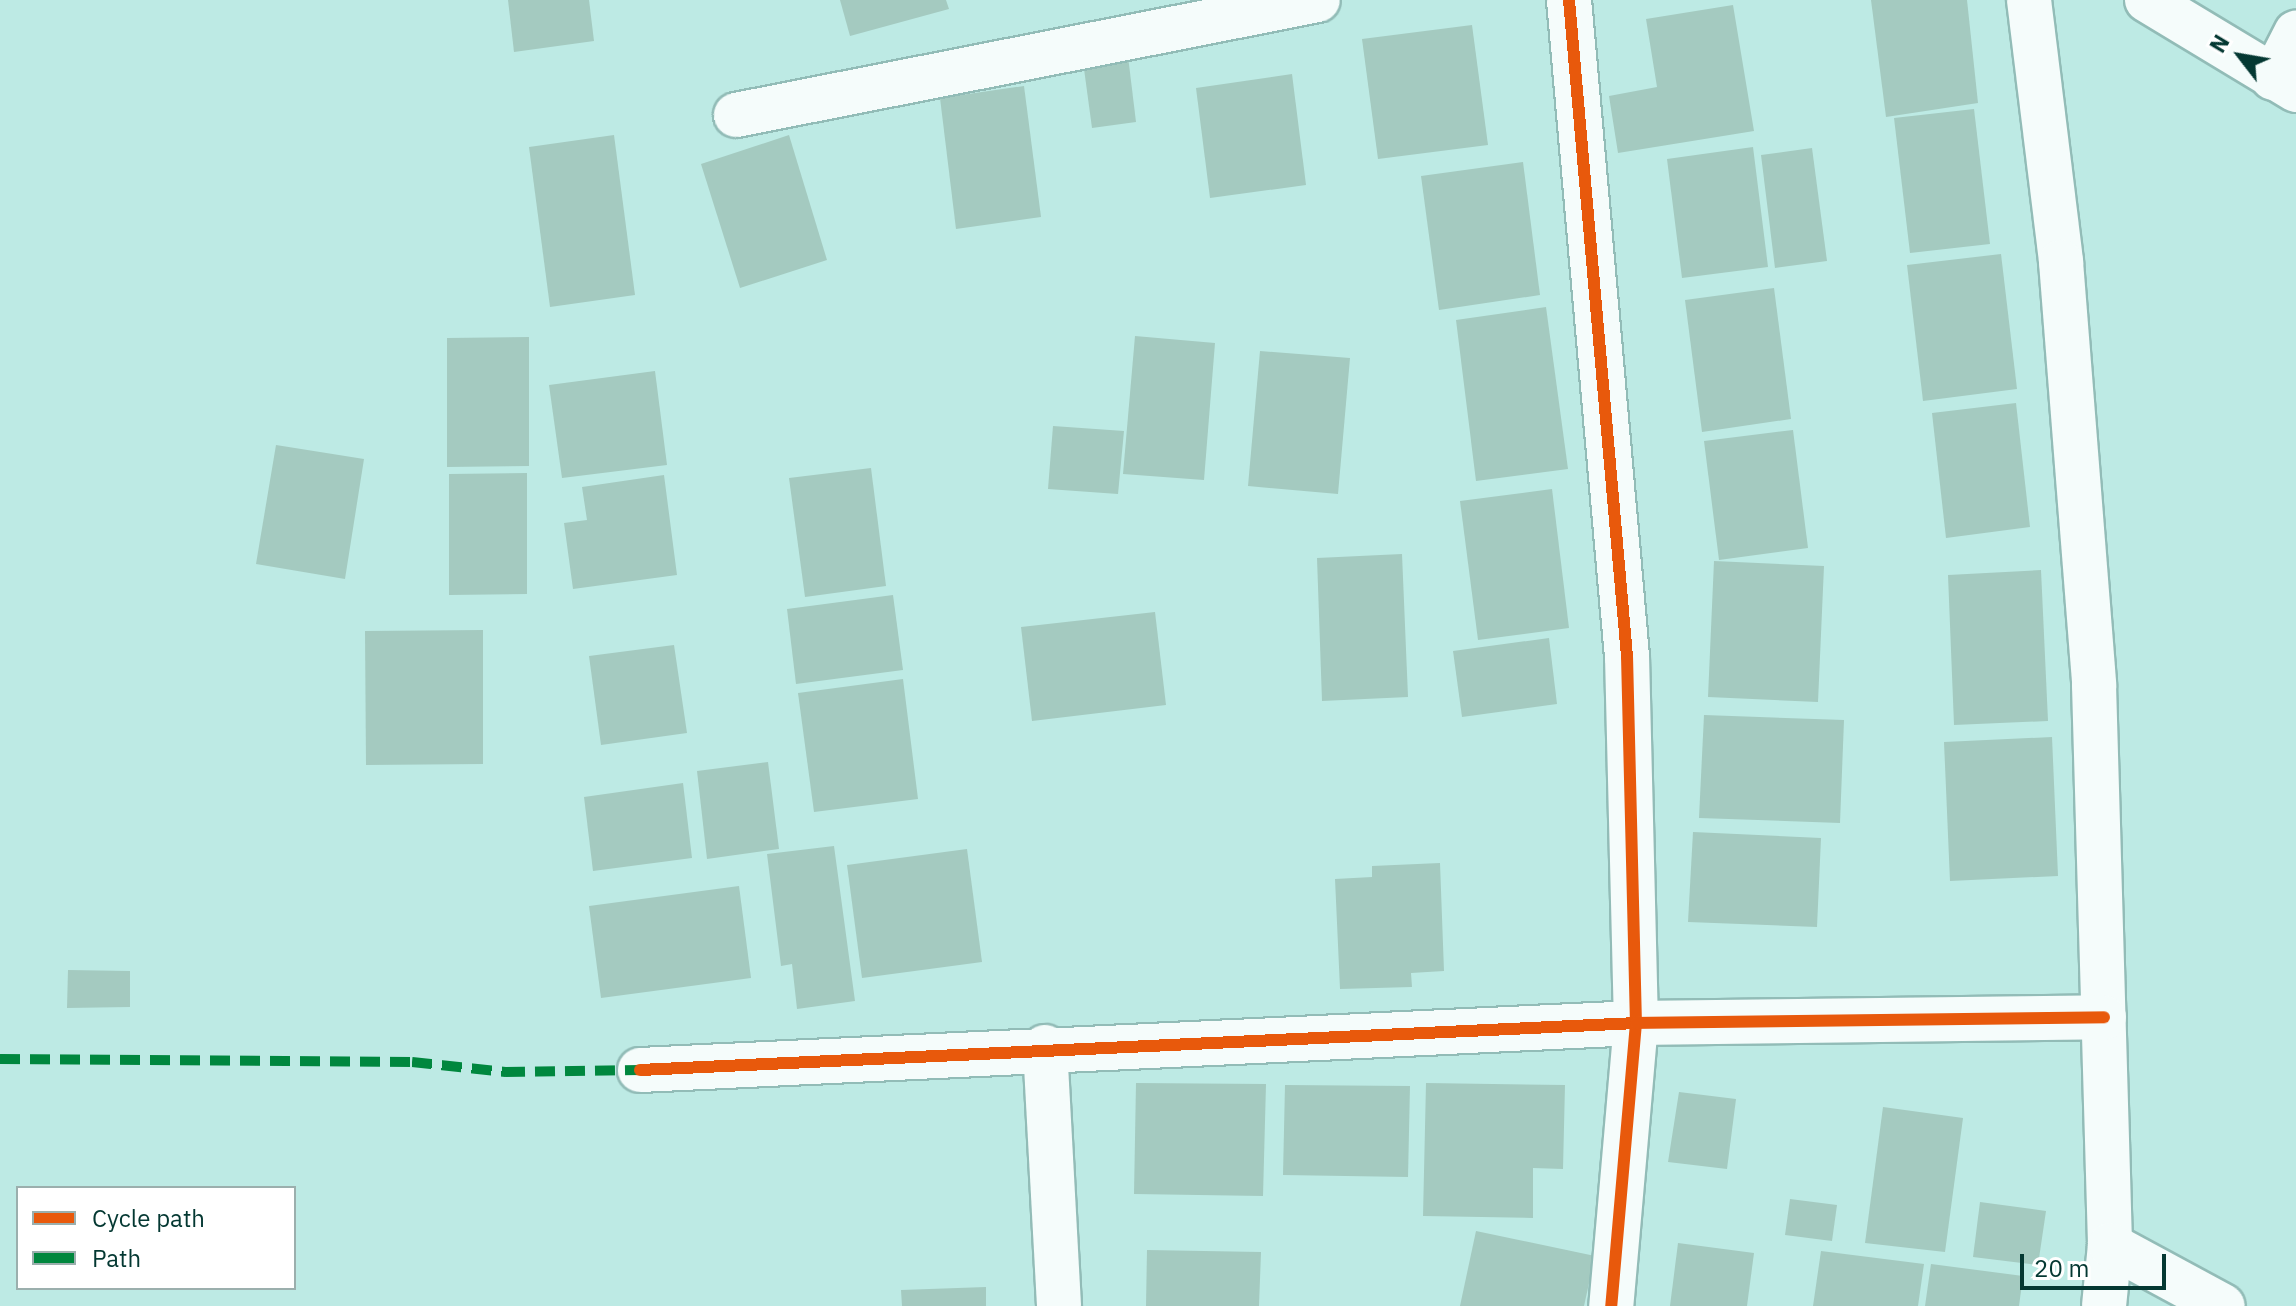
<!DOCTYPE html>
<style>
body{margin:0}
#map{position:relative;width:2296px;height:1306px;overflow:hidden;background:#bdeae4;font-family:"IBM Plex Sans",sans-serif}
div>[style]{position:absolute}
.building>*{inset:0;background:#a4cac0}
.roads{filter:drop-shadow(2px 0 #92bcb7) drop-shadow(-2px 0 #92bcb7) drop-shadow(0 2px #92bcb7) drop-shadow(0 -2px #92bcb7)}
.minor>*{height:44px;margin:-22px;padding:0 22px;transform-origin:22px;border-radius:22px;background:#f5fcfb}
.quiet>*{height:10px;margin-top:-5px;transform-origin:0;background:repeating-linear-gradient(90deg,#00873e 0 20px,transparent 0 30px)}
.cycleway>*{height:12px;margin:-6px;padding:0 6px;transform-origin:6px;border-radius:6px;background:#e8590c}
span{translate:-50% -50%;white-space:nowrap;text-align:center;line-height:1.15;-webkit-text-stroke:8px #fff;paint-order:stroke}
.legend{position:absolute;left:16px;top:1186px;width:280px;height:104px;box-sizing:border-box;background:#fff;border:2px solid #9bafad;margin:0;padding:10px 14px;list-style:none;font-size:24px;color:#043832}
.legend li{display:flex;align-items:center;gap:16px;height:40px}
.legend b{width:40px;border:2px solid #9bafad}
.north{position:absolute;left:2200px;top:16px;width:80px;height:80px;-webkit-text-stroke:6px #fff;paint-order:stroke;rotate:301deg;font-size:22px;font-weight:700;line-height:32px;text-align:center;color:#043832}
.north::after{content:'';display:block;margin:auto;width:28px;height:36px;background:#043832;clip-path:polygon(50% 0,100% 100%,50% 72%,0 100%)}
.scale{position:absolute;left:2020px;top:1254px;width:146px;height:36px;box-sizing:border-box;border:4px solid #043832;border-top:0;padding-left:10px;font-size:24px;line-height:28px;white-space:nowrap;color:#043832;-webkit-text-stroke:6px #fff;paint-order:stroke}
</style>
<div id="map">
<div class="building">
<div style="clip-path:polygon(508px 0,589px 0,594px 41px,514px 52px)"></div>
<div style="clip-path:polygon(840px 0,946px 0,949px 9px,850px 36px)"></div>
<div style="clip-path:polygon(1871px 0,1967px 0,1978px 103px,1886px 117px)"></div>
<div style="clip-path:polygon(1733px 5px,1754px 131px,1618px 153px,1609px 96px,1657px 87px,1646px 19px)"></div>
<div style="clip-path:polygon(1472px 25px,1488px 145px,1378px 159px,1362px 39px)"></div>
<div style="clip-path:polygon(1127px 48px,1136px 122px,1092px 128px,1082px 54px)"></div>
<div style="clip-path:polygon(1292px 74px,1306px 185px,1210px 198px,1196px 88px)"></div>
<div style="clip-path:polygon(1024px 86px,1041px 217px,956px 229px,940px 98px)"></div>
<div style="clip-path:polygon(1974px 109px,1990px 244px,1910px 253px,1894px 118px)"></div>
<div style="clip-path:polygon(614px 135px,635px 295px,550px 307px,529px 147px)"></div>
<div style="clip-path:polygon(789px 135px,827px 260px,740px 288px,701px 164px)"></div>
<div style="clip-path:polygon(1753px 147px,1768px 267px,1682px 278px,1667px 159px)"></div>
<div style="clip-path:polygon(1812px 148px,1827px 261px,1775px 268px,1761px 155px)"></div>
<div style="clip-path:polygon(1523px 162px,1540px 295px,1439px 310px,1421px 176px)"></div>
<div style="clip-path:polygon(2001px 254px,2017px 389px,1923px 401px,1907px 265px)"></div>
<div style="clip-path:polygon(1774px 288px,1791px 419px,1702px 432px,1685px 300px)"></div>
<div style="clip-path:polygon(1546px 307px,1568px 469px,1476px 481px,1456px 320px)"></div>
<div style="clip-path:polygon(1135px 336px,1215px 343px,1204px 480px,1123px 474px)"></div>
<div style="clip-path:polygon(529px 337px,529px 466px,447px 467px,447px 338px)"></div>
<div style="clip-path:polygon(1260px 351px,1350px 358px,1338px 494px,1248px 486px)"></div>
<div style="clip-path:polygon(655px 371px,667px 465px,562px 478px,549px 385px)"></div>
<div style="clip-path:polygon(2016px 403px,2030px 527px,1946px 538px,1932px 413px)"></div>
<div style="clip-path:polygon(1053px 426px,1124px 431px,1118px 494px,1048px 489px)"></div>
<div style="clip-path:polygon(1793px 430px,1808px 548px,1719px 560px,1704px 441px)"></div>
<div style="clip-path:polygon(276px 445px,364px 459px,345px 579px,256px 564px)"></div>
<div style="clip-path:polygon(871px 468px,886px 586px,805px 597px,789px 478px)"></div>
<div style="clip-path:polygon(527px 473px,527px 594px,449px 595px,449px 474px)"></div>
<div style="clip-path:polygon(664px 475px,677px 575px,573px 589px,564px 523px,587px 520px,582px 487px)"></div>
<div style="clip-path:polygon(1552px 489px,1569px 628px,1478px 640px,1460px 501px)"></div>
<div style="clip-path:polygon(1402px 554px,1408px 697px,1322px 701px,1317px 558px)"></div>
<div style="clip-path:polygon(1714px 561px,1824px 566px,1818px 702px,1708px 697px)"></div>
<div style="clip-path:polygon(2041px 570px,2048px 721px,1954px 725px,1948px 575px)"></div>
<div style="clip-path:polygon(893px 595px,903px 670px,796px 684px,787px 609px)"></div>
<div style="clip-path:polygon(1155px 612px,1166px 705px,1032px 721px,1021px 627px)"></div>
<div style="clip-path:polygon(483px 630px,483px 764px,366px 765px,365px 631px)"></div>
<div style="clip-path:polygon(1549px 638px,1557px 704px,1462px 717px,1453px 651px)"></div>
<div style="clip-path:polygon(674px 645px,687px 733px,601px 745px,589px 656px)"></div>
<div style="clip-path:polygon(903px 679px,918px 799px,814px 812px,798px 693px)"></div>
<div style="clip-path:polygon(1704px 715px,1844px 720px,1840px 823px,1699px 818px)"></div>
<div style="clip-path:polygon(2052px 737px,2058px 876px,1950px 881px,1944px 742px)"></div>
<div style="clip-path:polygon(768px 762px,779px 849px,707px 859px,697px 771px)"></div>
<div style="clip-path:polygon(683px 783px,692px 858px,593px 871px,584px 797px)"></div>
<div style="clip-path:polygon(1693px 832px,1821px 838px,1817px 927px,1688px 922px)"></div>
<div style="clip-path:polygon(834px 846px,855px 1001px,797px 1009px,792px 964px,781px 966px,767px 854px)"></div>
<div style="clip-path:polygon(967px 849px,982px 962px,862px 978px,847px 865px)"></div>
<div style="clip-path:polygon(1440px 863px,1444px 971px,1411px 973px,1412px 987px,1340px 989px,1335px 879px,1372px 877px,1372px 866px)"></div>
<div style="clip-path:polygon(739px 886px,751px 978px,601px 998px,589px 906px)"></div>
<div style="clip-path:polygon(68px 970px,130px 971px,130px 1007px,67px 1008px)"></div>
<div style="clip-path:polygon(1136px 1083px,1266px 1084px,1263px 1196px,1134px 1194px)"></div>
<div style="clip-path:polygon(1426px 1083px,1565px 1085px,1563px 1169px,1533px 1168px,1533px 1218px,1423px 1216px)"></div>
<div style="clip-path:polygon(1285px 1085px,1410px 1086px,1408px 1177px,1283px 1175px)"></div>
<div style="clip-path:polygon(1679px 1092px,1736px 1099px,1727px 1169px,1668px 1162px)"></div>
<div style="clip-path:polygon(1883px 1107px,1963px 1118px,1945px 1252px,1865px 1243px)"></div>
<div style="clip-path:polygon(1790px 1199px,1837px 1205px,1832px 1241px,1785px 1235px)"></div>
<div style="clip-path:polygon(1980px 1202px,2046px 1211px,2038px 1265px,1973px 1257px)"></div>
<div style="clip-path:polygon(1476px 1231px,1595px 1256px,1584px 1306px,1460px 1306px)"></div>
<div style="clip-path:polygon(1678px 1243px,1754px 1253px,1747px 1306px,1670px 1306px)"></div>
<div style="clip-path:polygon(1147px 1250px,1261px 1252px,1259px 1306px,1146px 1306px)"></div>
<div style="clip-path:polygon(1821px 1251px,1924px 1264px,1918px 1306px,1813px 1306px)"></div>
<div style="clip-path:polygon(1931px 1264px,2023px 1276px,2019px 1306px,1925px 1306px)"></div>
<div style="clip-path:polygon(986px 1287px,986px 1306px,902px 1306px,901px 1290px)"></div>
</div>
<div class="roads">
<div class="minor">
<div style="left:1569px;top:0;width:659px;rotate:84.95deg"></div>
<div style="left:1627px;top:656px;width:367px;rotate:88.6deg"></div>
<div style="left:1636px;top:1023px;width:284px;rotate:95deg"></div>
<div style="left:2029px;top:0;width:264px;rotate:83deg"></div>
<div style="left:2061px;top:262px;width:424px;rotate:85.5deg"></div>
<div style="left:2094px;top:685px;width:560px;rotate:88.36deg"></div>
<div style="left:2110px;top:1245px;width:61px;rotate:95.6deg"></div>
<div style="left:2147px;top:0;width:174px;rotate:31.1deg"></div>
<div style="left:2273px;top:78px;width:51px;rotate:-62.9deg"></div>
<div style="left:736px;top:115px;width:593px;rotate:-11.18deg"></div>
<div style="left:1045px;top:1047px;width:259px;rotate:86.9deg"></div>
<div style="left:640px;top:1070px;width:997px;rotate:-2.7deg"></div>
<div style="left:1636px;top:1023px;width:468px;rotate:-0.7deg"></div>
<div style="left:2110px;top:1245px;width:128px;rotate:28.4deg"></div>
</div>
</div>
<div class="quiet">
<div style="left:0;top:1059px;width:412px;rotate:0.4deg"></div>
<div style="left:412px;top:1062px;width:94px;rotate:6.1deg"></div>
<div style="left:505px;top:1072px;width:135px;rotate:-0.8deg"></div>
</div>
<div class="cycleway">
<div style="left:1569px;top:0;width:659px;rotate:84.95deg"></div>
<div style="left:1627px;top:656px;width:367px;rotate:88.6deg"></div>
<div style="left:1636px;top:1023px;width:284px;rotate:95deg"></div>
<div style="left:640px;top:1070px;width:997px;rotate:-2.7deg"></div>
<div style="left:1636px;top:1023px;width:468px;rotate:-0.7deg"></div>
</div>
<ul class="legend">
<li><b style="height:10px;background:#e8590c"></b>Cycle path</li>
<li><b style="height:10px;background:#00873e"></b>Path</li>
</ul>
<div class="north">N</div>
<div class="scale">20 m</div>
</div>
